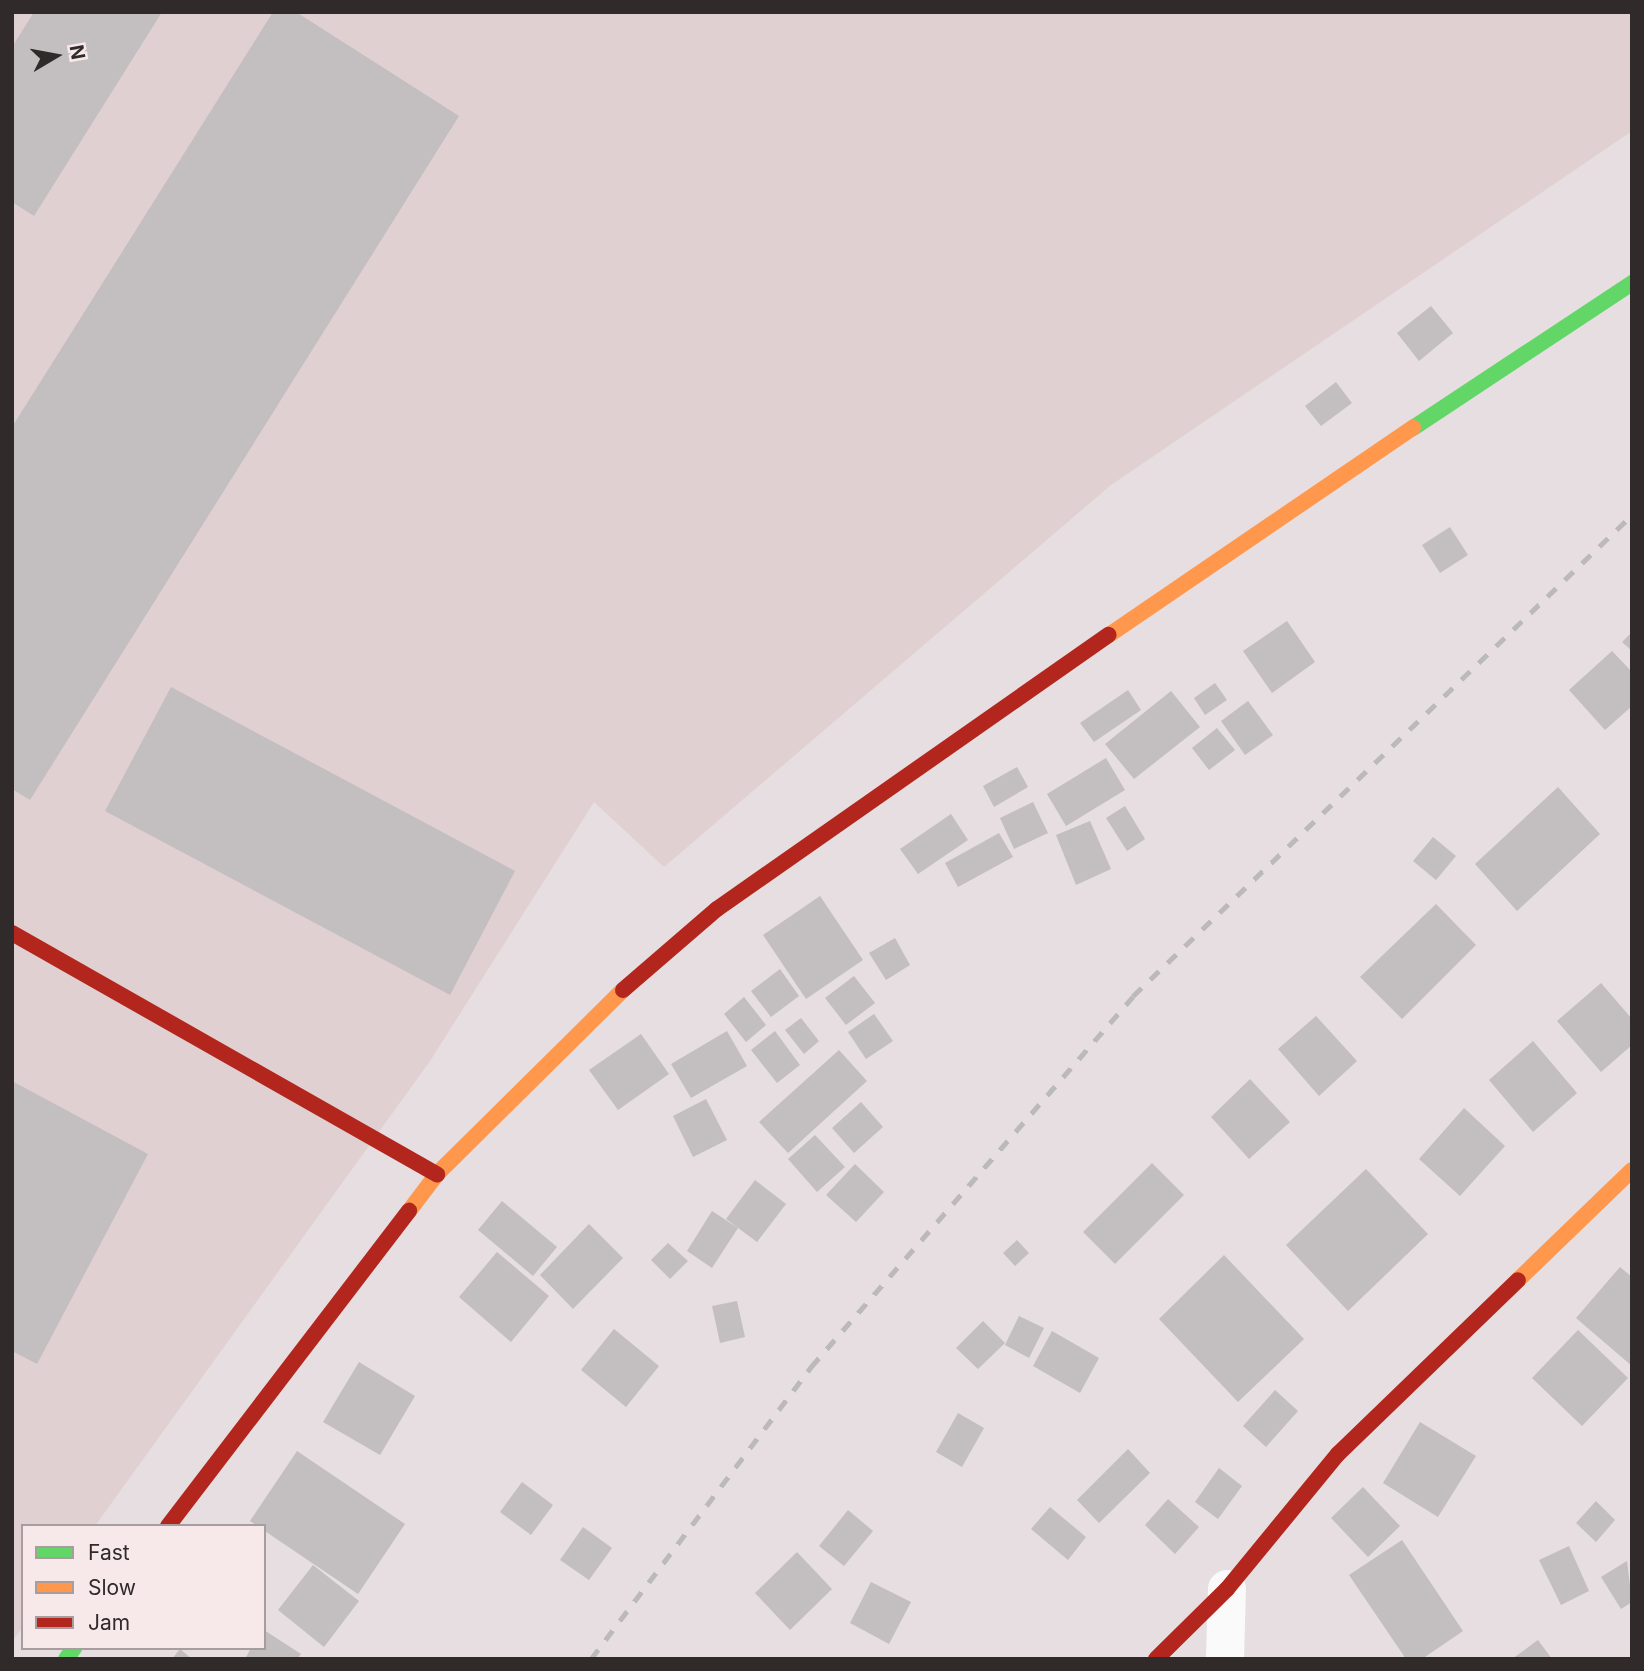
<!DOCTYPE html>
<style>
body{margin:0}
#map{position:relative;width:1644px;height:1671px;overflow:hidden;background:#e6dee0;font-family:Inter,sans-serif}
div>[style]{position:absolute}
.built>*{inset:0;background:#e0d0d2}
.building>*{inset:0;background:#c3bec0}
.street>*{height:38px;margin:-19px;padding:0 19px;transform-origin:19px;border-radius:19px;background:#fbfafa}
.fast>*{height:16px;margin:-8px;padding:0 8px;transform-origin:8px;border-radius:8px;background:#63d668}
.slow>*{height:16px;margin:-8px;padding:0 8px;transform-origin:8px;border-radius:8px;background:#ff974d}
.jam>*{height:16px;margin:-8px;padding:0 8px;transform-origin:8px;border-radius:8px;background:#b3261e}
.rail>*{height:5px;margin-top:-2.5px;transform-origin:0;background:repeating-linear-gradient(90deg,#bbb9b9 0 12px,transparent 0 24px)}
span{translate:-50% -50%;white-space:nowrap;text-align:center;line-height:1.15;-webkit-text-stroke:6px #f7e8ea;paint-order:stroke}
.frame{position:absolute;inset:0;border:14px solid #302a2b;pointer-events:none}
.legend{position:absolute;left:21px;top:1524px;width:245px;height:126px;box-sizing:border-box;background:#f7e8ea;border:2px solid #a79c9e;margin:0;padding:9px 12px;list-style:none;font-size:21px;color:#302a2b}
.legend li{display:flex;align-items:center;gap:14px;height:35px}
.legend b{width:35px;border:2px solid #a79c9e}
.north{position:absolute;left:21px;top:21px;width:70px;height:70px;-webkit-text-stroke:5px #f7e8ea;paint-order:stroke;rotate:80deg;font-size:19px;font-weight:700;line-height:28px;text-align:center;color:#302a2b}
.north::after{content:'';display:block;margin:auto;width:24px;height:32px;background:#302a2b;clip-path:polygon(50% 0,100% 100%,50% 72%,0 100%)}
</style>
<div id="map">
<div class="built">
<div style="clip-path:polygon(12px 12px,1632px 12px,1632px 131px,1111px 485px,664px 867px,594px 802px,430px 1061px,95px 1526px,23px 1526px,23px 1627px,12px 1641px)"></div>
</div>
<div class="building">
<div style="clip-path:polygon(34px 12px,162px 12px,34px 216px,12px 202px,12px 47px)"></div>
<div style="clip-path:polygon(273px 12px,296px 12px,459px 116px,30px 800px,12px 789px,12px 427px)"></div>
<div style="clip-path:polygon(1431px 306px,1453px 333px,1419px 361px,1397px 333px)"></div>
<div style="clip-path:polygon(1336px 382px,1352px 403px,1321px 426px,1305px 406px)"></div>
<div style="clip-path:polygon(1450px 527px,1468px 555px,1440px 573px,1422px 545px)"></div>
<div style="clip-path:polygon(1287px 621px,1315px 662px,1272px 693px,1243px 651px)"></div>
<div style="clip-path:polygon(1632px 632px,1632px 651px,1622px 642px)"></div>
<div style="clip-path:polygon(1612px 651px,1632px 672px,1632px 706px,1605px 730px,1569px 690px)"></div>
<div style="clip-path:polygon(1215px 683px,1227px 700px,1205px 715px,1194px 698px)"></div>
<div style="clip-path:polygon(171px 687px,515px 871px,450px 995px,105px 811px)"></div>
<div style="clip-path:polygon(1128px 690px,1141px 710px,1094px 742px,1080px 723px)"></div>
<div style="clip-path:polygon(1171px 691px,1200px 727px,1134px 779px,1105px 744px)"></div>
<div style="clip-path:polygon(1248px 701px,1273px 735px,1245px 755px,1221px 721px)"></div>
<div style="clip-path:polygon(1217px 728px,1235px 750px,1209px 770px,1192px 748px)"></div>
<div style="clip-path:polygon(1106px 758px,1125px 790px,1066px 826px,1047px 794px)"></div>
<div style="clip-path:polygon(1017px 767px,1028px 787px,994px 807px,983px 786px)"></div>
<div style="clip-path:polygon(1558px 787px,1600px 834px,1517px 911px,1475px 864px)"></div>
<div style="clip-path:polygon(1033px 802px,1048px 833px,1014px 849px,1000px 818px)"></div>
<div style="clip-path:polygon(1125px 806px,1145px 839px,1127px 851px,1106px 818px)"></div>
<div style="clip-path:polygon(951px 814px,968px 840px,918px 874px,900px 849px)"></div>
<div style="clip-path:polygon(1090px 821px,1111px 869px,1076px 885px,1056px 835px)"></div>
<div style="clip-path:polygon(999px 833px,1013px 857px,958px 887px,945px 863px)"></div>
<div style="clip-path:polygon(1433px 837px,1456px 856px,1436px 880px,1413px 861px)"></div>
<div style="clip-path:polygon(820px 896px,863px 960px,806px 999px,763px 935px)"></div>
<div style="clip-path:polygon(1436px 904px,1476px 945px,1402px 1019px,1360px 977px)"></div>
<div style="clip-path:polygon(895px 938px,910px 965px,886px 980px,869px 953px)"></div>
<div style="clip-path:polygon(780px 969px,799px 996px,771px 1017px,751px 991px)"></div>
<div style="clip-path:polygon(854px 976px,875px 1003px,846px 1025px,825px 998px)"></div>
<div style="clip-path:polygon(1601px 983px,1632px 1019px,1632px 1045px,1601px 1072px,1557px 1021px)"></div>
<div style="clip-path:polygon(744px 997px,766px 1025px,746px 1042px,724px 1014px)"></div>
<div style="clip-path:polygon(874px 1014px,893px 1041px,866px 1059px,848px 1032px)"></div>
<div style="clip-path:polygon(1316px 1016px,1357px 1061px,1319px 1096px,1278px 1049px)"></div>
<div style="clip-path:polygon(801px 1018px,819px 1041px,804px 1054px,785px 1030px)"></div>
<div style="clip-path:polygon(727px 1031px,747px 1066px,691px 1098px,671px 1064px)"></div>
<div style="clip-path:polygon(775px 1031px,800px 1065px,777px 1083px,751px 1050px)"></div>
<div style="clip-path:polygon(641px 1034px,669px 1074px,618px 1110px,589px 1070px)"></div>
<div style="clip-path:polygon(1533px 1041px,1577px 1093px,1533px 1132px,1489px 1080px)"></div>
<div style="clip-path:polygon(839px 1050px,867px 1081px,788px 1153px,759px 1122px)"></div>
<div style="clip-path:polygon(1250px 1079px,1290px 1122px,1249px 1159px,1211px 1117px)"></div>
<div style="clip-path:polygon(12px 1081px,148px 1154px,37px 1364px,12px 1351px)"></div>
<div style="clip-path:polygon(706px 1099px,727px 1140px,693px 1157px,673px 1116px)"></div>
<div style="clip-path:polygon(861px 1102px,883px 1127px,854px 1153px,832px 1128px)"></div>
<div style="clip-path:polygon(1464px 1108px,1505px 1146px,1460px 1196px,1419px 1159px)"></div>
<div style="clip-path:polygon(815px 1135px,845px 1167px,817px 1192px,788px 1159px)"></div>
<div style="clip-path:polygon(1152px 1163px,1184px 1195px,1115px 1264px,1083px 1232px)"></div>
<div style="clip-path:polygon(855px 1164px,884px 1192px,856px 1222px,826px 1195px)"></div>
<div style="clip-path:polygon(1366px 1169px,1428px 1234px,1348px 1311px,1286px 1245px)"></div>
<div style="clip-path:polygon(755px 1180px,786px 1204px,757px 1242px,726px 1219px)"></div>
<div style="clip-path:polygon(502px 1201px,557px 1247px,533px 1276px,478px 1230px)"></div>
<div style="clip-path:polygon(712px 1211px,738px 1228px,712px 1268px,687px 1251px)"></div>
<div style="clip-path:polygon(589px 1224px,623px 1258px,573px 1309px,540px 1275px)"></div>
<div style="clip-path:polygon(1017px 1240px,1029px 1253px,1015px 1266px,1003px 1253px)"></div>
<div style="clip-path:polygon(668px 1243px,688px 1261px,670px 1279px,651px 1260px)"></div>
<div style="clip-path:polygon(497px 1252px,549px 1296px,511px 1342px,459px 1297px)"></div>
<div style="clip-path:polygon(1224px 1255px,1304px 1339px,1238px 1402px,1159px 1319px)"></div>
<div style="clip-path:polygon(1620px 1267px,1632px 1277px,1632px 1366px,1576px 1318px)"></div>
<div style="clip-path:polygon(737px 1301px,745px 1337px,720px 1343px,712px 1306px)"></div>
<div style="clip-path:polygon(1019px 1316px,1044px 1328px,1029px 1358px,1005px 1345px)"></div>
<div style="clip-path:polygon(983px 1321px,1005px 1343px,978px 1369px,956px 1348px)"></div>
<div style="clip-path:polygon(614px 1329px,659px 1366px,626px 1407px,581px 1370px)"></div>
<div style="clip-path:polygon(1578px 1330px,1628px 1378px,1582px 1426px,1532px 1378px)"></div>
<div style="clip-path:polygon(1052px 1331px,1099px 1358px,1080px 1393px,1033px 1366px)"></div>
<div style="clip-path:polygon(359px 1362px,415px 1396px,380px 1455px,323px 1422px)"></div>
<div style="clip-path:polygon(1275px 1390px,1298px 1411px,1266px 1447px,1243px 1426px)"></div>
<div style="clip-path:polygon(958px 1413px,984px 1428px,962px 1467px,936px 1452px)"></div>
<div style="clip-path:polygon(1420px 1422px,1476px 1456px,1438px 1517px,1383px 1483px)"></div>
<div style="clip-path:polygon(1128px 1449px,1150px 1473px,1099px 1523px,1077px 1500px)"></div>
<div style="clip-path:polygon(297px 1451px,405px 1524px,358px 1594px,250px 1521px)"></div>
<div style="clip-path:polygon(1219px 1468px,1242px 1486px,1218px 1519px,1195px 1502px)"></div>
<div style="clip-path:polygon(522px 1482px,553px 1505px,531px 1535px,500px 1512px)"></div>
<div style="clip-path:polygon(1363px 1487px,1400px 1526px,1368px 1557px,1331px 1518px)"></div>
<div style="clip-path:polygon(1168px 1499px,1199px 1527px,1175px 1554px,1145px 1525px)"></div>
<div style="clip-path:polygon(1596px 1501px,1615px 1520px,1596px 1542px,1576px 1523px)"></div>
<div style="clip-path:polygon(1050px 1507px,1086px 1537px,1068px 1560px,1031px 1529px)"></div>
<div style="clip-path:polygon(848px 1510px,873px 1531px,844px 1566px,819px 1546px)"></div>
<div style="clip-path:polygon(583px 1527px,612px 1548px,589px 1580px,560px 1560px)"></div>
<div style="clip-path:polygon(1402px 1540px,1463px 1631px,1422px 1659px,1406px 1659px,1349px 1575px)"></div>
<div style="clip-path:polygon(1569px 1546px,1589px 1591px,1561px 1605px,1539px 1560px)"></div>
<div style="clip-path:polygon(797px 1552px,832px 1589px,790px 1630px,755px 1593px)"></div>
<div style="clip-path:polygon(1627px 1561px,1632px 1602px,1621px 1609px,1601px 1577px)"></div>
<div style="clip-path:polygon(313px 1565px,359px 1601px,324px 1647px,278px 1610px)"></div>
<div style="clip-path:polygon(871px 1582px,911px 1602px,889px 1644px,850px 1623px)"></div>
<div style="clip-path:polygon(264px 1630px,301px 1654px,297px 1659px,245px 1659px,251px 1648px,264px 1648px)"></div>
<div style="clip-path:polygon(1538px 1640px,1552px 1659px,1512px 1659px)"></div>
<div style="clip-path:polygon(180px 1649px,192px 1659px,172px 1659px)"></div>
</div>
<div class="street">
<div style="left:1225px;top:1659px;width:70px;rotate:-88.4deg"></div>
</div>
<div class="fast">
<div style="left:1413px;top:428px;width:263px;rotate:-33.5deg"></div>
<div style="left:66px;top:1659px;width:14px;rotate:-54deg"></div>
</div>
<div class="slow">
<div style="left:1109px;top:635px;width:368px;rotate:-34.3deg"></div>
<div style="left:409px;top:1211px;width:46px;rotate:-52.9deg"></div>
<div style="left:437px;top:1174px;width:262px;rotate:-44.7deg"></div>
<div style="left:1518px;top:1280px;width:158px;rotate:-44deg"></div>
</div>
<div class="jam">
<div style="left:12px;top:933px;width:489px;rotate:29.6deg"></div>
<div style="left:623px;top:990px;width:124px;rotate:-40.8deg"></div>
<div style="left:717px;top:909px;width:478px;rotate:-35deg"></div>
<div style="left:168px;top:1526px;width:397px;rotate:-52.6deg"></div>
<div style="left:1156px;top:1659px;width:100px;rotate:-44.6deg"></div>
<div style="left:1227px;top:1589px;width:175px;rotate:-50.6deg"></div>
<div style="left:1338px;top:1454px;width:250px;rotate:-44deg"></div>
</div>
<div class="rail">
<div style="left:591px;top:1659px;width:366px;rotate:-53deg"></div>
<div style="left:811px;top:1367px;width:491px;rotate:-49deg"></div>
<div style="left:1133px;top:996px;width:693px;rotate:-43.95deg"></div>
</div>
<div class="frame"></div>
<ul class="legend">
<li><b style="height:9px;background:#63d668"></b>Fast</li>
<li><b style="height:9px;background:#ff974d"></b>Slow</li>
<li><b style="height:9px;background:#b3261e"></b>Jam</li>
</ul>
<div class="north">N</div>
</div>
